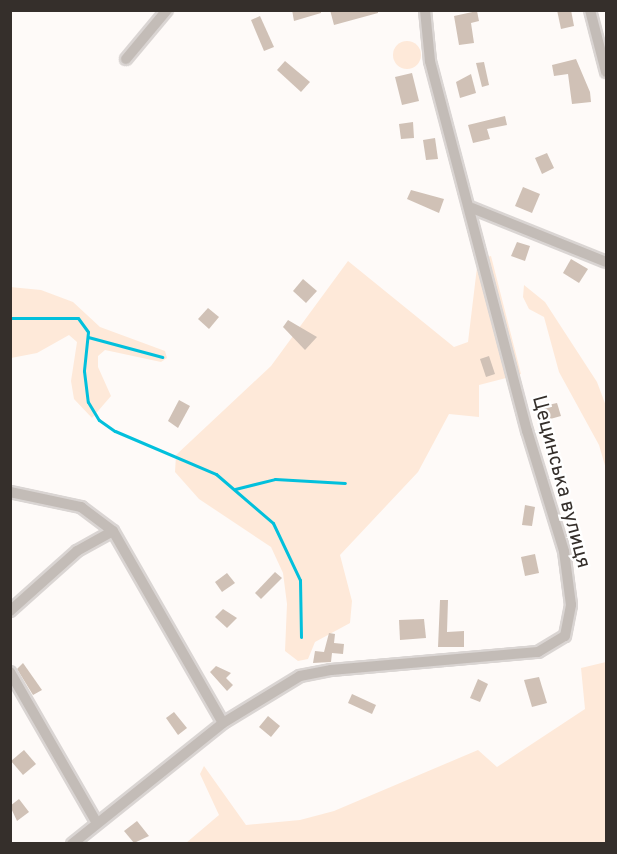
<!DOCTYPE html>
<meta charset="utf-8">
<style>
body{margin:0}
#map{position:relative;width:617px;height:854px;overflow:hidden;background:#fefaf8;font-family:Overpass,sans-serif}
div>[style]{position:absolute}
.green>*{inset:0;background:#fee9d9}
.round{border-radius:50%}
.stream>*{height:3px;margin:-1.5px;padding:0 1.5px;transform-origin:1.5px;border-radius:1.5px;background:#02c0dc}
.building>*{inset:0;background:#d0c1b6}
.roads{filter:drop-shadow(2px 0 #dad5d3) drop-shadow(-2px 0 #dad5d3) drop-shadow(0 2px #dad5d3) drop-shadow(0 -2px #dad5d3)}
.minor>*{height:10px;margin:-5px;padding:0 5px;transform-origin:5px;border-radius:5px;background:#c3bcb7}
span{translate:-50% -50%;white-space:nowrap;text-align:center;line-height:1.15;-webkit-text-stroke:4.5px #fff;paint-order:stroke}
.street-label{font-size:20px;color:#352f2b}
.frame{position:absolute;inset:0;border:12px solid #352f2b;pointer-events:none}
</style>
<div id="map">
<div class="green">
<div class="round" style="left:393px;top:41px;width:28px;height:28px"></div>
<div style="clip-path:polygon(491px 256px,521px 374px,479px 385px,479px 417px,449px 414px,418px 472px,340px 555px,352px 601px,350px 623px,315px 642px,308px 659px,298px 661px,285px 651px,287px 604px,283px 573px,271px 547px,199px 499px,175px 472px,176px 455px,271px 366px,348px 261px,454px 347px,468px 342px,478px 259px)"></div>
<div style="clip-path:polygon(524px 285px,545px 302px,597px 382px,606px 406px,606px 469px,599px 445px,559px 372px,544px 317px,529px 309px,523px 297px)"></div>
<div style="clip-path:polygon(10px 287px,41px 290px,73px 302px,100px 327px,165px 351px,167px 358px,161px 362px,105px 350px,98px 356px,98px 367px,111px 396px,92px 418px,74px 399px,71px 381px,77px 342px,69px 335px,37px 353px,11px 358px)"></div>
<div style="clip-path:polygon(606px 662px,606px 843px,186px 843px,219px 815px,200px 774px,204px 766px,246px 825px,300px 820px,334px 811px,478px 750px,497px 767px,585px 709px,581px 668px)"></div>
</div>
<div class="stream">
<div style="left:10px;top:318px;width:68px"></div>
<div style="left:78px;top:318px;width:17px;rotate:54deg"></div>
<div style="left:88px;top:332px;width:39px;rotate:96deg"></div>
<div style="left:84px;top:371px;width:31px;rotate:83deg"></div>
<div style="left:88px;top:402px;width:21px;rotate:59deg"></div>
<div style="left:99px;top:420px;width:19px;rotate:35deg"></div>
<div style="left:115px;top:431px;width:110px;rotate:23.1deg"></div>
<div style="left:216px;top:474px;width:75px;rotate:40.7deg"></div>
<div style="left:273px;top:523px;width:63px;rotate:64.7deg"></div>
<div style="left:300px;top:580px;width:57px;rotate:89deg"></div>
<div style="left:88px;top:337px;width:77px;rotate:15.1deg"></div>
<div style="left:235px;top:489px;width:41px;rotate:-14deg"></div>
<div style="left:275px;top:479px;width:70px;rotate:3.3deg"></div>
</div>
<div class="building">
<div style="clip-path:polygon(292px 10px,321px 10px,321px 13px,294px 21px)"></div>
<div style="clip-path:polygon(330px 10px,378px 10px,378px 13px,334px 25px)"></div>
<div style="clip-path:polygon(557px 10px,571px 10px,574px 26px,561px 29px)"></div>
<div style="clip-path:polygon(477px 11px,479px 21px,471px 23px,474px 43px,459px 45px,454px 16px)"></div>
<div style="clip-path:polygon(260px 16px,274px 47px,264px 51px,251px 20px)"></div>
<div style="clip-path:polygon(576px 59px,590px 92px,591px 102px,572px 104px,568px 74px,554px 76px,552px 65px)"></div>
<div style="clip-path:polygon(285px 61px,310px 82px,301px 92px,277px 70px)"></div>
<div style="clip-path:polygon(484px 62px,489px 85px,482px 87px,476px 63px)"></div>
<div style="clip-path:polygon(412px 73px,419px 101px,402px 105px,395px 77px)"></div>
<div style="clip-path:polygon(471px 74px,476px 93px,460px 98px,456px 82px)"></div>
<div style="clip-path:polygon(505px 116px,507px 125px,487px 129px,490px 139px,473px 143px,468px 125px)"></div>
<div style="clip-path:polygon(413px 122px,414px 138px,401px 139px,399px 124px)"></div>
<div style="clip-path:polygon(435px 138px,438px 159px,426px 160px,423px 140px)"></div>
<div style="clip-path:polygon(547px 153px,554px 168px,542px 174px,535px 158px)"></div>
<div style="clip-path:polygon(523px 187px,540px 194px,532px 213px,515px 206px)"></div>
<div style="clip-path:polygon(411px 190px,444px 199px,439px 213px,407px 199px)"></div>
<div style="clip-path:polygon(517px 242px,530px 246px,525px 261px,511px 256px)"></div>
<div style="clip-path:polygon(571px 259px,588px 269px,579px 283px,563px 273px)"></div>
<div style="clip-path:polygon(303px 279px,317px 291px,306px 303px,293px 291px)"></div>
<div style="clip-path:polygon(208px 308px,219px 317px,209px 329px,198px 319px)"></div>
<div style="clip-path:polygon(288px 320px,317px 337px,305px 350px,283px 327px)"></div>
<div style="clip-path:polygon(489px 356px,495px 374px,486px 377px,480px 359px)"></div>
<div style="clip-path:polygon(179px 400px,190px 406px,178px 428px,168px 421px)"></div>
<div style="clip-path:polygon(557px 403px,561px 416px,543px 421px,539px 407px)"></div>
<div style="clip-path:polygon(525px 505px,535px 507px,532px 526px,522px 525px)"></div>
<div style="clip-path:polygon(535px 554px,539px 573px,525px 576px,521px 557px)"></div>
<div style="clip-path:polygon(275px 572px,282px 578px,261px 599px,255px 593px)"></div>
<div style="clip-path:polygon(227px 573px,235px 583px,222px 592px,215px 582px)"></div>
<div style="clip-path:polygon(440px 600px,448px 600px,447px 632px,464px 631px,464px 647px,438px 647px)"></div>
<div style="clip-path:polygon(223px 609px,237px 618px,227px 628px,215px 617px)"></div>
<div style="clip-path:polygon(424px 619px,426px 638px,400px 640px,399px 620px)"></div>
<div style="clip-path:polygon(329px 633px,335px 634px,334px 643px,344px 644px,343px 654px,332px 653px,331px 662px,313px 663px,315px 651px,324px 652px)"></div>
<div style="clip-path:polygon(23px 663px,42px 690px,33px 695px,17px 669px)"></div>
<div style="clip-path:polygon(216px 666px,231px 673px,226px 678px,233px 685px,227px 691px,210px 672px)"></div>
<div style="clip-path:polygon(539px 677px,547px 703px,532px 707px,524px 680px)"></div>
<div style="clip-path:polygon(478px 679px,488px 684px,480px 702px,470px 698px)"></div>
<div style="clip-path:polygon(352px 694px,376px 705px,372px 714px,348px 703px)"></div>
<div style="clip-path:polygon(174px 712px,187px 728px,178px 735px,166px 718px)"></div>
<div style="clip-path:polygon(268px 716px,280px 726px,271px 737px,259px 727px)"></div>
<div style="clip-path:polygon(24px 750px,36px 764px,23px 775px,11px 761px)"></div>
<div style="clip-path:polygon(19px 799px,29px 812px,17px 821px,10px 806px)"></div>
<div style="clip-path:polygon(137px 821px,149px 836px,134px 843px,124px 831px)"></div>
</div>
<div class="roads">
<div class="minor">
<div style="left:590px;top:10px;width:64px;rotate:75.5deg"></div>
<div style="left:126px;top:59px;width:64px;rotate:-50.1deg"></div>
<div style="left:472px;top:208px;width:144px;rotate:21.9deg"></div>
<div style="left:10px;top:492px;width:73px;rotate:11.9deg"></div>
<div style="left:81px;top:507px;width:40px;rotate:37deg"></div>
<div style="left:113px;top:531px;width:221px;rotate:60.2deg"></div>
<div style="left:10px;top:611px;width:90px;rotate:-41.8deg"></div>
<div style="left:77px;top:551px;width:41px;rotate:-29.1deg"></div>
<div style="left:10px;top:672px;width:174px;rotate:60.1deg"></div>
<div style="left:72px;top:844px;width:193px;rotate:-38.7deg"></div>
<div style="left:223px;top:723px;width:90px;rotate:-31.4deg"></div>
<div style="left:300px;top:676px;width:32px;rotate:-11deg"></div>
<div style="left:331px;top:670px;width:208px;rotate:-5deg"></div>
<div style="left:538px;top:652px;width:31px;rotate:-31deg"></div>
<div style="left:565px;top:636px;width:32px;rotate:-79deg"></div>
<div style="left:571px;top:605px;width:54px;rotate:-97.4deg"></div>
<div style="left:564px;top:551px;width:126px;rotate:-107.1deg"></div>
<div style="left:527px;top:431px;width:383px;rotate:-104.7deg"></div>
<div style="left:430px;top:61px;width:51px;rotate:-95.6deg"></div>
</div>
</div>
<div class="street-label">
<span style="left:560px;top:482px;rotate:75deg">Цецинська вулиця</span>
</div>
<div class="frame"></div>
</div>
